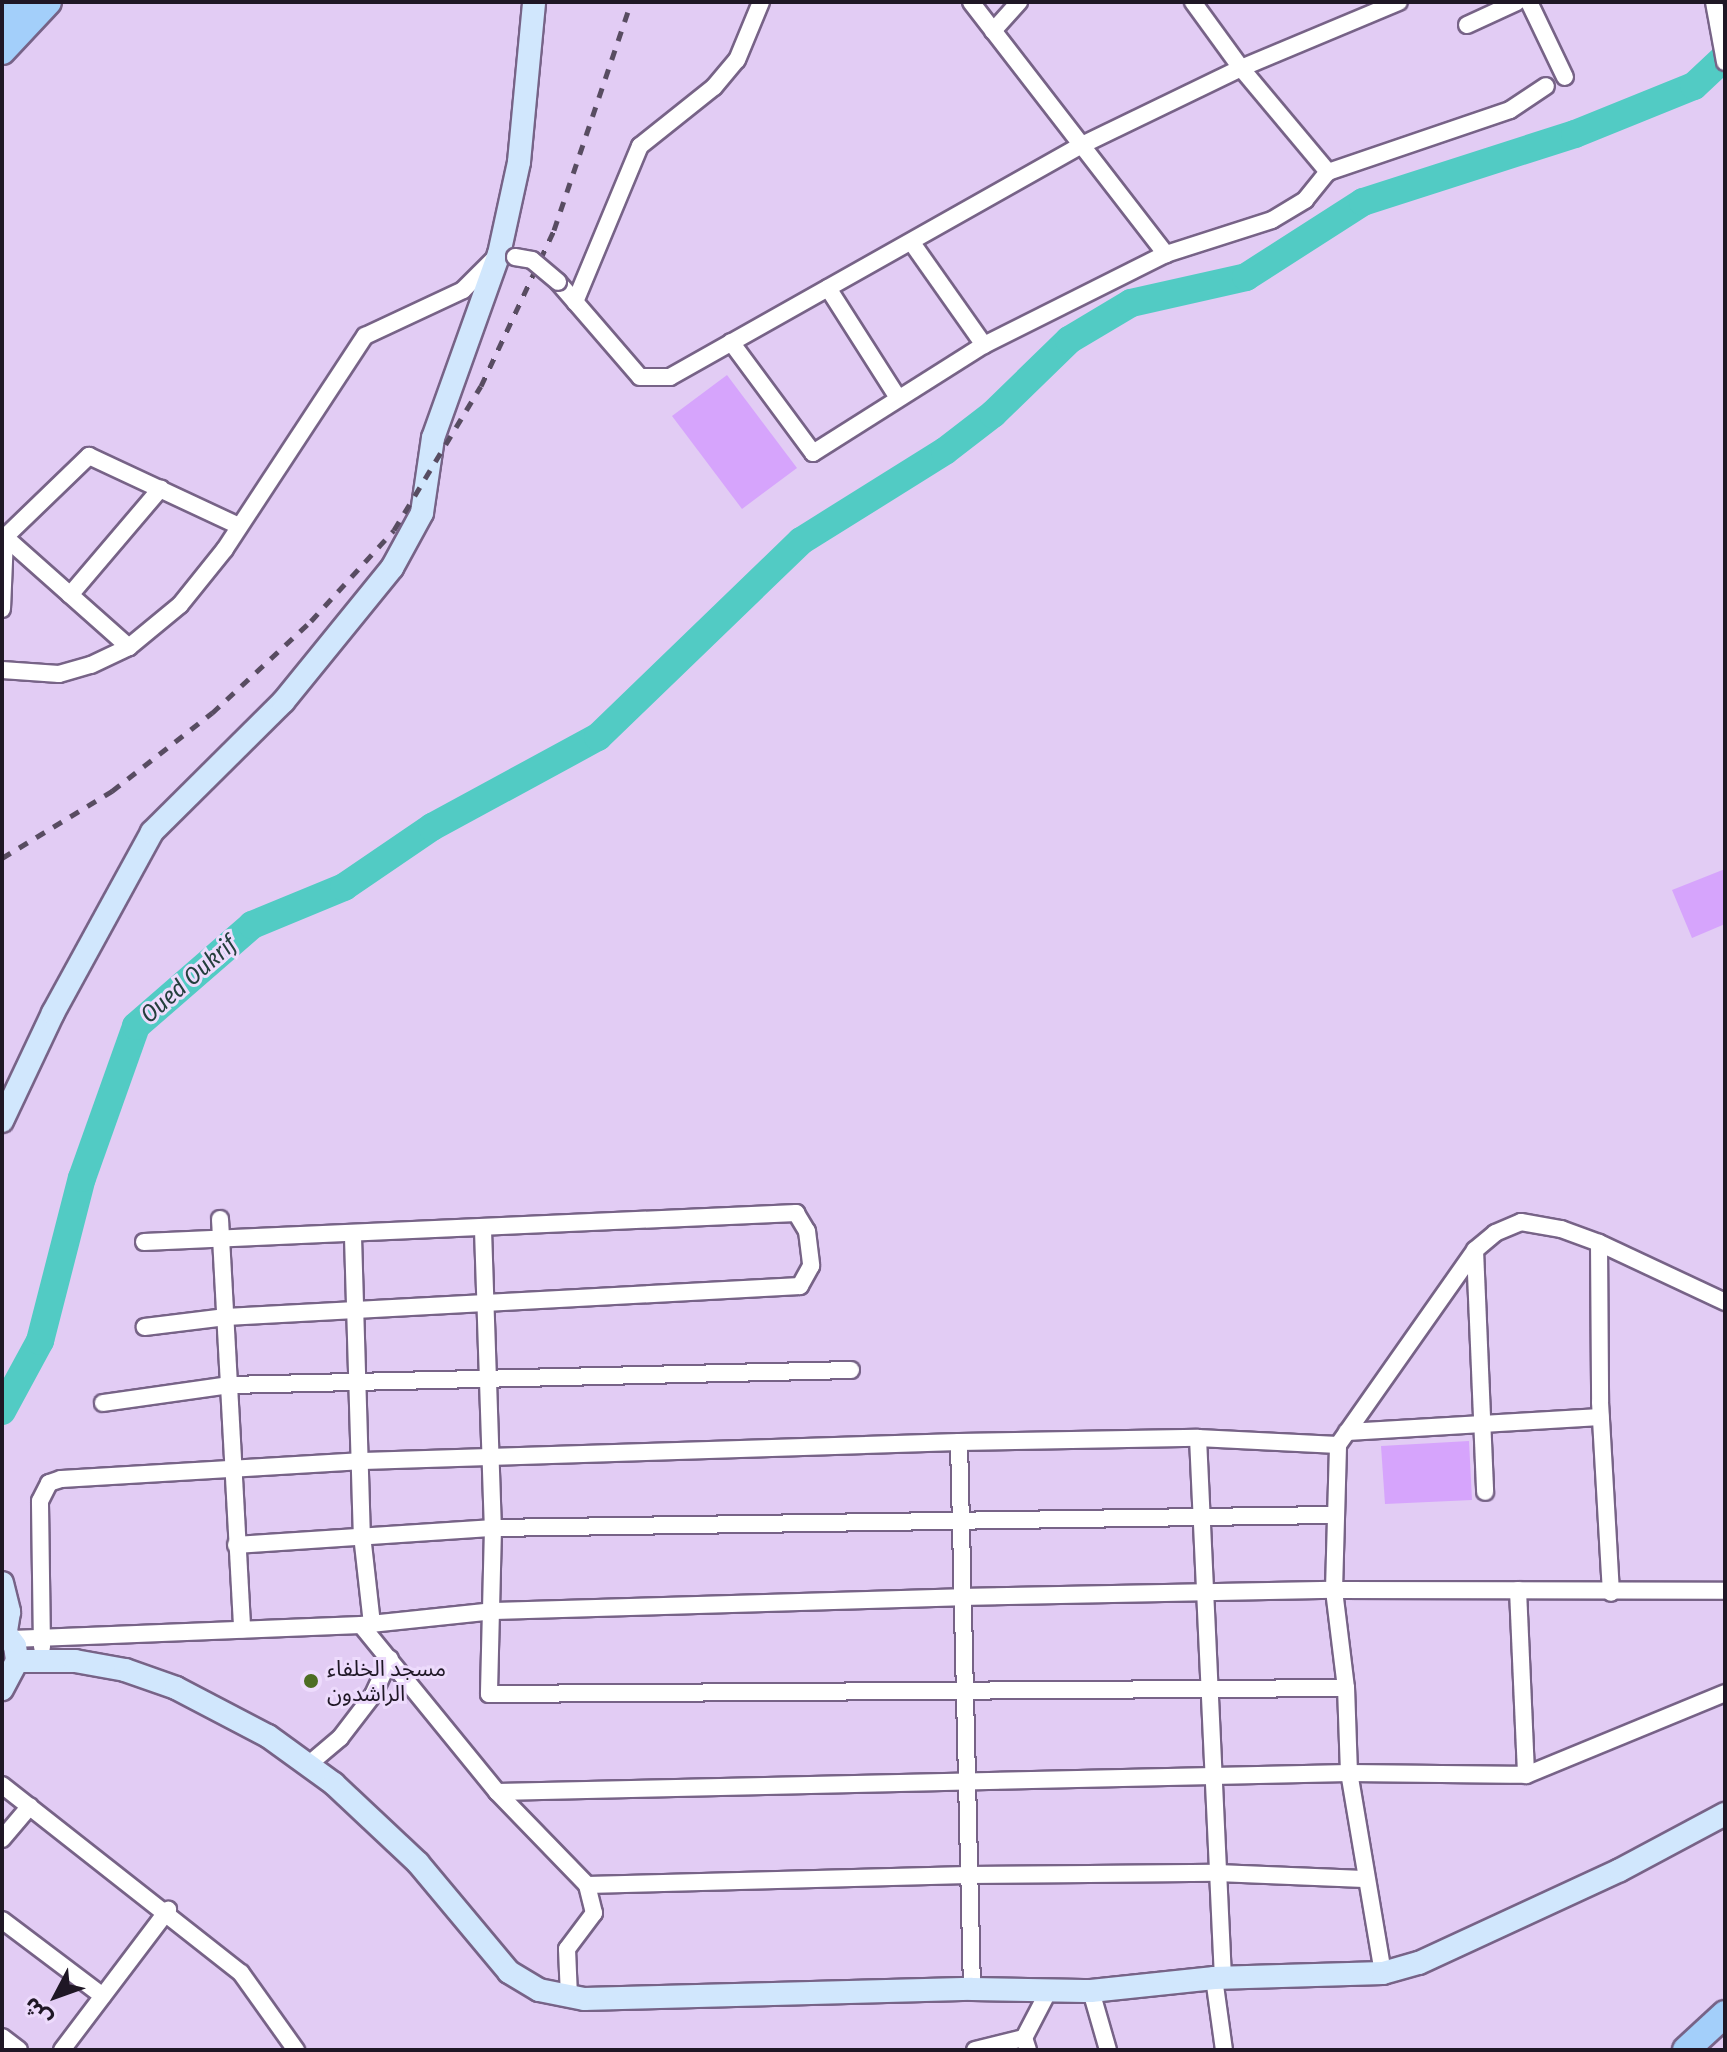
<!DOCTYPE html>
<meta charset="utf-8">
<style>
body{margin:0}
#map{position:relative;width:1727px;height:2052px;overflow:hidden;background:#e2ccf4;font-family:"Fira Sans Condensed","Noto Sans Arabic",sans-serif}
div>[style]{position:absolute}
.green>*{inset:0;background:#d6a4fc}
.river>*{height:28px;margin:-14px;padding:0 14px;transform-origin:14px;border-radius:14px;background:#52cbc4}
.roads{filter:drop-shadow(2px 0 #776387) drop-shadow(-2px 0 #776387) drop-shadow(0 2px #776387) drop-shadow(0 -2px #776387)}
.street>*{height:16px;margin:-8px;padding:0 8px;transform-origin:8px;border-radius:8px;background:#fff}
.secondary>*{height:22px;margin:-11px;padding:0 11px;transform-origin:11px;border-radius:11px;background:#d1e7fd}
.primary>*{height:26px;margin:-13px;padding:0 13px;transform-origin:13px;border-radius:13px;background:#a3cffa}
.rail>*{height:5px;margin-top:-2.5px;transform-origin:0;background:repeating-linear-gradient(90deg,#584c61 0 10px,transparent 0 20px)}
.bridges{filter:drop-shadow(2px 0 #776387) drop-shadow(-2px 0 #776387) drop-shadow(0 2px #776387) drop-shadow(0 -2px #776387)}
.street-bridge>*{height:16px;margin:-8px;padding:0 8px;transform-origin:8px;border-radius:8px;background:#fff}
.dots>*{width:22px;height:22px;translate:-50% -50%;box-sizing:border-box;border:4px solid #eddbfc;border-radius:50%}
span{translate:-50% -50%;white-space:nowrap;text-align:center;line-height:1.15;-webkit-text-stroke:6px #eddbfc;paint-order:stroke}
.poi-label{font-size:22px;color:#1f1725}
.left{translate:0 -50%;text-align:left}
.water-label{font-size:24px;color:#243f3d;font-style:italic}
.frame{position:absolute;inset:0;border:4px solid #1f1725;pointer-events:none}
.north{position:absolute;left:16px;top:1956px;width:80px;height:80px;-webkit-text-stroke:6px #eddbfc;paint-order:stroke;rotate:229deg;font-size:22px;font-weight:700;line-height:32px;text-align:center;color:#1f1725}
.north::after{content:'';display:block;margin:auto;width:28px;height:36px;background:#1f1725;clip-path:polygon(50% 0,100% 100%,50% 72%,0 100%)}
</style>
<div id="map">
<div class="green">
<div style="clip-path:polygon(727px 375px,797px 468px,742px 509px,672px 416px)"></div>
<div style="clip-path:polygon(1725px 869px,1725px 924px,1692px 938px,1672px 890px)"></div>
<div style="clip-path:polygon(1469px 1441px,1472px 1500px,1385px 1504px,1381px 1446px)"></div>
</div>
<div class="river">
<div style="left:2px;top:1411px;width:80px;rotate:-61.5deg"></div>
<div style="left:40px;top:1341px;width:168px;rotate:-75.6deg"></div>
<div style="left:82px;top:1178px;width:161px;rotate:-70.4deg"></div>
<div style="left:136px;top:1026px;width:154px;rotate:-41deg"></div>
<div style="left:252px;top:925px;width:100px;rotate:-22.4deg"></div>
<div style="left:344px;top:887px;width:107px;rotate:-34.3deg"></div>
<div style="left:432px;top:827px;width:189px;rotate:-28.5deg"></div>
<div style="left:598px;top:737px;width:282px;rotate:-44deg"></div>
<div style="left:801px;top:541px;width:170px;rotate:-32deg"></div>
<div style="left:945px;top:451px;width:61px;rotate:-37.6deg"></div>
<div style="left:993px;top:414px;width:106px;rotate:-44.2deg"></div>
<div style="left:1069px;top:340px;width:72px;rotate:-30.8deg"></div>
<div style="left:1131px;top:303px;width:118px;rotate:-12.7deg"></div>
<div style="left:1246px;top:277px;width:139px;rotate:-32.7deg"></div>
<div style="left:1363px;top:202px;width:223px;rotate:-17.8deg"></div>
<div style="left:1575px;top:134px;width:128px;rotate:-22deg"></div>
<div style="left:1694px;top:86px;width:42px;rotate:-43.1deg"></div>
</div>
<div class="roads">
<div class="street">
<div style="left:971px;top:2px;width:319px;rotate:52.3deg"></div>
<div style="left:1193px;top:2px;width:82px;rotate:54deg"></div>
<div style="left:1241px;top:68px;width:136px;rotate:50.1deg"></div>
<div style="left:1529px;top:2px;width:83px;rotate:64.4deg"></div>
<div style="left:1714px;top:2px;width:61px;rotate:79.6deg"></div>
<div style="left:1467px;top:25px;width:55px;rotate:-24.7deg"></div>
<div style="left:993px;top:31px;width:39px;rotate:-48deg"></div>
<div style="left:912px;top:243px;width:125px;rotate:54.8deg"></div>
<div style="left:558px;top:282px;width:125px;rotate:49.2deg"></div>
<div style="left:640px;top:377px;width:30px"></div>
<div style="left:670px;top:377px;width:475px;rotate:-29.4deg"></div>
<div style="left:1084px;top:144px;width:174px;rotate:-25.8deg"></div>
<div style="left:1241px;top:68px;width:171px;rotate:-22.7deg"></div>
<div style="left:828px;top:288px;width:130px;rotate:57.5deg"></div>
<div style="left:575px;top:302px;width:169px;rotate:-67.4deg"></div>
<div style="left:640px;top:146px;width:95px;rotate:-38.6deg"></div>
<div style="left:714px;top:87px;width:35px;rotate:-50deg"></div>
<div style="left:737px;top:60px;width:63px;rotate:-67.5deg"></div>
<div style="left:731px;top:342px;width:138px;rotate:53.5deg"></div>
<div style="left:813px;top:453px;width:202px;rotate:-32.3deg"></div>
<div style="left:984px;top:345px;width:203px;rotate:-26.6deg"></div>
<div style="left:1166px;top:254px;width:111px;rotate:-17.8deg"></div>
<div style="left:1272px;top:220px;width:39px;rotate:-31deg"></div>
<div style="left:1305px;top:200px;width:36px;rotate:-51deg"></div>
<div style="left:1328px;top:172px;width:192px;rotate:-18.8deg"></div>
<div style="left:1510px;top:110px;width:43px;rotate:-33.7deg"></div>
<div style="left:5px;top:537px;width:166px;rotate:41.6deg"></div>
<div style="left:70px;top:595px;width:140px;rotate:-49.6deg"></div>
<div style="left:2px;top:609px;width:72px;rotate:-87.6deg"></div>
<div style="left:5px;top:537px;width:117px;rotate:-44deg"></div>
<div style="left:89px;top:456px;width:166px;rotate:25deg"></div>
<div style="left:2px;top:670px;width:57px;rotate:4deg"></div>
<div style="left:59px;top:674px;width:33px;rotate:-16deg"></div>
<div style="left:91px;top:665px;width:42px;rotate:-25.3deg"></div>
<div style="left:129px;top:647px;width:66px;rotate:-39.5deg"></div>
<div style="left:180px;top:605px;width:72px;rotate:-51.2deg"></div>
<div style="left:225px;top:549px;width:255px;rotate:-56.7deg"></div>
<div style="left:365px;top:336px;width:108px;rotate:-25.1deg"></div>
<div style="left:463px;top:290px;width:45px;rotate:-45deg"></div>
<div style="left:220px;top:1219px;width:411px;rotate:86.9deg"></div>
<div style="left:483px;top:1230px;width:298px;rotate:88.1deg"></div>
<div style="left:493px;top:1528px;width:166px;rotate:91.4deg"></div>
<div style="left:489px;top:1694px;width:857px;rotate:-0.4deg"></div>
<div style="left:353px;top:1237px;width:298px;rotate:88.3deg"></div>
<div style="left:362px;top:1535px;width:90px;rotate:83.6deg"></div>
<div style="left:144px;top:1242px;width:653px;rotate:-2.55deg"></div>
<div style="left:796px;top:1213px;width:21px;rotate:59deg"></div>
<div style="left:807px;top:1231px;width:35px;rotate:83deg"></div>
<div style="left:811px;top:1266px;width:23px;rotate:119deg"></div>
<div style="left:800px;top:1286px;width:575px;rotate:176.91deg"></div>
<div style="left:226px;top:1317px;width:82px;rotate:173deg"></div>
<div style="left:1599px;top:1243px;width:159px;rotate:89.6deg"></div>
<div style="left:1600px;top:1402px;width:191px;rotate:86.7deg"></div>
<div style="left:1475px;top:1250px;width:242px;rotate:87.6deg"></div>
<div style="left:103px;top:1403px;width:127px;rotate:-8.1deg"></div>
<div style="left:229px;top:1385px;width:622px;rotate:-1.38deg"></div>
<div style="left:1347px;top:1432px;width:254px;rotate:-3.4deg"></div>
<div style="left:1198px;top:1438px;width:541px;rotate:87.35deg"></div>
<div style="left:959px;top:1442px;width:547px;rotate:88.64deg"></div>
<div style="left:236px;top:1545px;width:258px;rotate:-3.8deg"></div>
<div style="left:493px;top:1528px;width:841px;rotate:-0.89deg"></div>
<div style="left:1518px;top:1590px;width:185px;rotate:87.5deg"></div>
<div style="left:361px;top:1625px;width:215px;rotate:50.8deg"></div>
<div style="left:497px;top:1792px;width:129px;rotate:45.9deg"></div>
<div style="left:587px;top:1885px;width:29px;rotate:76deg"></div>
<div style="left:594px;top:1913px;width:45px;rotate:126.9deg"></div>
<div style="left:567px;top:1949px;width:47px;rotate:87.6deg"></div>
<div style="left:12px;top:1639px;width:349px;rotate:-2.3deg"></div>
<div style="left:361px;top:1625px;width:134px;rotate:-6deg"></div>
<div style="left:494px;top:1611px;width:467px;rotate:-1.7deg"></div>
<div style="left:961px;top:1597px;width:373px;rotate:-1.1deg"></div>
<div style="left:1334px;top:1590px;width:391px;rotate:0.1deg"></div>
<div style="left:42px;top:1647px;width:146px;rotate:-90.8deg"></div>
<div style="left:40px;top:1501px;width:20px;rotate:-63deg"></div>
<div style="left:49px;top:1483px;width:13px;rotate:-18deg"></div>
<div style="left:61px;top:1479px;width:303px;rotate:-3.4deg"></div>
<div style="left:363px;top:1461px;width:596px;rotate:-1.83deg"></div>
<div style="left:959px;top:1442px;width:239px;rotate:-1deg"></div>
<div style="left:1198px;top:1438px;width:140px;rotate:2.9deg"></div>
<div style="left:308px;top:1765px;width:42px;rotate:-40.2deg"></div>
<div style="left:340px;top:1738px;width:54px;rotate:-52.5deg"></div>
<div style="left:373px;top:1695px;width:40px;rotate:-65deg"></div>
<div style="left:2px;top:1785px;width:304px;rotate:38.2deg"></div>
<div style="left:241px;top:1973px;width:95px;rotate:54.5deg"></div>
<div style="left:497px;top:1792px;width:852px;rotate:-1.28deg"></div>
<div style="left:1349px;top:1773px;width:177px;rotate:0.6deg"></div>
<div style="left:1526px;top:1775px;width:215px;rotate:-22.4deg"></div>
<div style="left:2px;top:1839px;width:43px;rotate:-49.7deg"></div>
<div style="left:587px;top:1885px;width:381px;rotate:-1.5deg"></div>
<div style="left:968px;top:1875px;width:249px;rotate:-0.5deg"></div>
<div style="left:1217px;top:1873px;width:147px;rotate:2.3deg"></div>
<div style="left:2px;top:1920px;width:126px;rotate:37deg"></div>
<div style="left:1383px;top:1973px;width:203px;rotate:-99.6deg"></div>
<div style="left:1349px;top:1773px;width:85px;rotate:-92deg"></div>
<div style="left:1346px;top:1688px;width:99px;rotate:-97deg"></div>
<div style="left:1334px;top:1590px;width:145px;rotate:-88.4deg"></div>
<div style="left:1338px;top:1445px;width:238px;rotate:-54.9deg"></div>
<div style="left:1475px;top:1250px;width:26px;rotate:-40deg"></div>
<div style="left:1495px;top:1233px;width:28px;rotate:-23deg"></div>
<div style="left:1521px;top:1222px;width:41px;rotate:9.9deg"></div>
<div style="left:1561px;top:1229px;width:40px;rotate:20.2deg"></div>
<div style="left:1599px;top:1243px;width:139px;rotate:25.1deg"></div>
<div style="left:1214px;top:1978px;width:73px;rotate:82.1deg"></div>
<div style="left:1091px;top:1991px;width:61px;rotate:73.9deg"></div>
<div style="left:2px;top:2037px;width:21px;rotate:37deg"></div>
<div style="left:62px;top:2050px;width:176px;rotate:-52.9deg"></div>
<div style="left:975px;top:2050px;width:50px;rotate:-13.8deg"></div>
<div style="left:1028px;top:2050px;width:13px;rotate:-108deg"></div>
<div style="left:1024px;top:2038px;width:54px;rotate:-62.5deg"></div>
</div>
<div class="secondary">
<div style="left:2px;top:1121px;width:119px;rotate:-64.7deg"></div>
<div style="left:53px;top:1013px;width:206px;rotate:-61.3deg"></div>
<div style="left:152px;top:832px;width:185px;rotate:-44.8deg"></div>
<div style="left:283px;top:702px;width:173px;rotate:-50.9deg"></div>
<div style="left:392px;top:568px;width:63px;rotate:-61.4deg"></div>
<div style="left:422px;top:513px;width:76px;rotate:-81.7deg"></div>
<div style="left:433px;top:438px;width:195px;rotate:-70.3deg"></div>
<div style="left:499px;top:254px;width:94px;rotate:-77.7deg"></div>
<div style="left:519px;top:162px;width:161px;rotate:-84.6deg"></div>
<div style="left:2px;top:1583px;width:30px;rotate:76deg"></div>
<div style="left:9px;top:1612px;width:20px;rotate:99deg"></div>
<div style="left:2px;top:1628px;width:22px;rotate:54deg"></div>
<div style="left:15px;top:1646px;width:15px;rotate:82deg"></div>
<div style="left:17px;top:1661px;width:32px;rotate:118deg"></div>
<div style="left:17px;top:1661px;width:58px"></div>
<div style="left:75px;top:1661px;width:51px;rotate:10.2deg"></div>
<div style="left:125px;top:1670px;width:54px;rotate:19.4deg"></div>
<div style="left:176px;top:1688px;width:104px;rotate:27.6deg"></div>
<div style="left:268px;top:1736px;width:82px;rotate:36deg"></div>
<div style="left:334px;top:1784px;width:115px;rotate:43.2deg"></div>
<div style="left:418px;top:1863px;width:142px;rotate:50.1deg"></div>
<div style="left:509px;top:1972px;width:35px;rotate:31deg"></div>
<div style="left:539px;top:1990px;width:46px;rotate:11.3deg"></div>
<div style="left:584px;top:1999px;width:388px;rotate:-1.5deg"></div>
<div style="left:972px;top:1989px;width:119px;rotate:1deg"></div>
<div style="left:1091px;top:1991px;width:124px;rotate:-6deg"></div>
<div style="left:1214px;top:1978px;width:169px;rotate:-1.7deg"></div>
<div style="left:1383px;top:1973px;width:37px;rotate:-16deg"></div>
<div style="left:1419px;top:1963px;width:221px;rotate:-24.8deg"></div>
<div style="left:1620px;top:1870px;width:119px;rotate:-28.1deg"></div>
</div>
<div class="primary">
<div style="left:2px;top:23px;width:29px;rotate:-46deg"></div>
<div style="left:2px;top:51px;width:67px;rotate:-46.8deg"></div>
<div style="left:1686px;top:2050px;width:53px;rotate:-42.7deg"></div>
</div>
</div>
<div class="rail">
<div style="left:2px;top:858px;width:129px;rotate:-31.3deg"></div>
<div style="left:112px;top:791px;width:127px;rotate:-38deg"></div>
<div style="left:212px;top:713px;width:135px;rotate:-42.9deg"></div>
<div style="left:311px;top:621px;width:123px;rotate:-47.6deg"></div>
<div style="left:394px;top:530px;width:168px;rotate:-58.9deg"></div>
<div style="left:481px;top:386px;width:172px;rotate:-64.9deg"></div>
<div style="left:554px;top:230px;width:241px;rotate:-71.3deg"></div>
</div>
<div class="bridges">
<div class="street-bridge">
<div style="left:515px;top:257px;width:17px;rotate:10deg"></div>
<div style="left:532px;top:260px;width:34px;rotate:40deg"></div>
</div>
</div>
<div class="dots">
<div style="left:311px;top:1681px;background:#4d6d23"></div>
</div>
<div class="poi-label">
<span class="left" style="left:327px;top:1681px">مسجد الخلفاء<br>الراشدون</span>
</div>
<div class="water-label">
<span style="left:189px;top:980px;rotate:-41deg">Oued Oukrif</span>
</div>
<div class="frame"></div>
<div class="north">ش</div>
</div>
